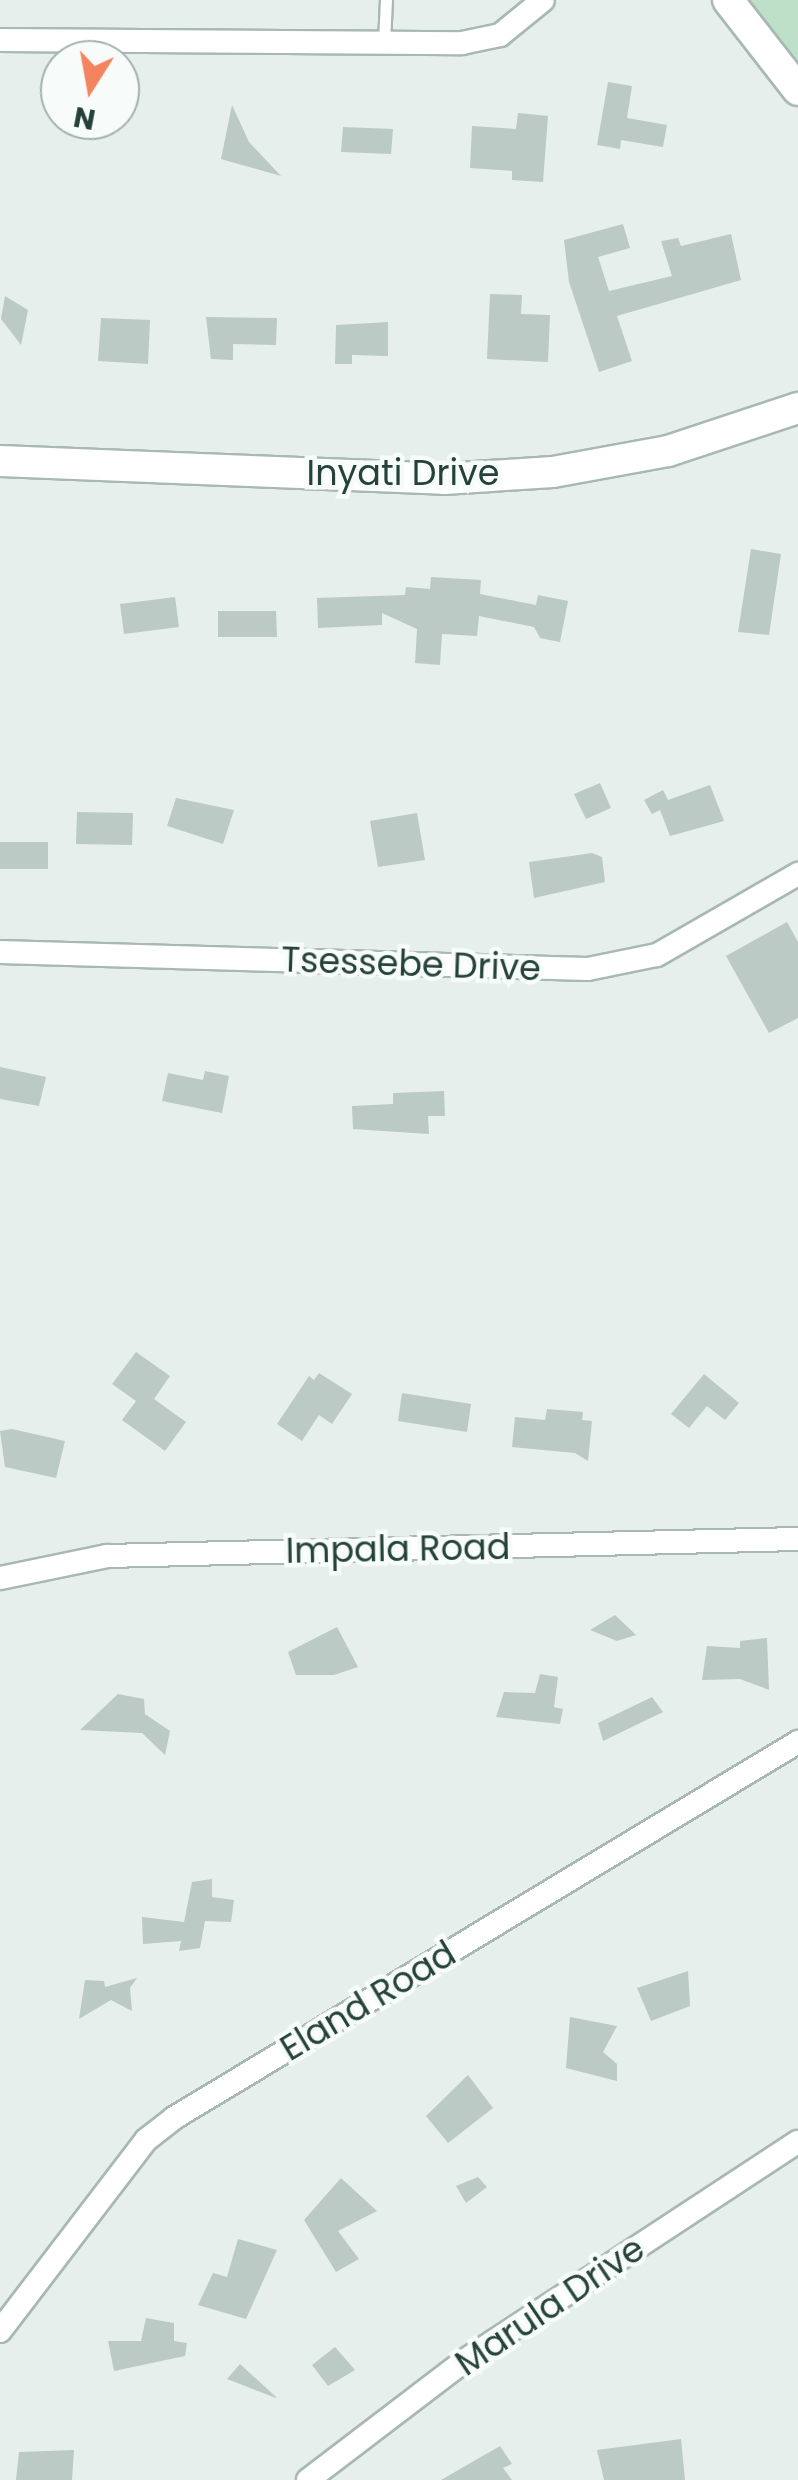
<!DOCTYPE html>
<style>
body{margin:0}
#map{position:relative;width:798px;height:2480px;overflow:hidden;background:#e6efeb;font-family:Poppins,sans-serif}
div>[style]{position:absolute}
.green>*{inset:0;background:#bfe0c8}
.building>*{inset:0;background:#bbcac4}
.roads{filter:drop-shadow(2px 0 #a8b8b2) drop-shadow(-2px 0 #a8b8b2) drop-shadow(0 2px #a8b8b2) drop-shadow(0 -2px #a8b8b2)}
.lane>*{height:11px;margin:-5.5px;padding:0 5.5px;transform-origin:5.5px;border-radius:5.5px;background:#fff}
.street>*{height:22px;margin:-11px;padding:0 11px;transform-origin:11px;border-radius:11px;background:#fff}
.secondary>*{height:30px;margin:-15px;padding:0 15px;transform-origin:15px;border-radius:15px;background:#fff}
span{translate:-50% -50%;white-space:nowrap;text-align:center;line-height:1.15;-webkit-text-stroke:9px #f7fbf9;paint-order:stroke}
.street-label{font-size:35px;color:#24423a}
.north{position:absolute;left:40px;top:40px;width:100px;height:100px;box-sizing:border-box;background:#f7fbf9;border:2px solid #a3b1ad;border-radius:50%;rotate:191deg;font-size:28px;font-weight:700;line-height:40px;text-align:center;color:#24423a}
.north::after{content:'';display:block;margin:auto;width:35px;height:45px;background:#f4845f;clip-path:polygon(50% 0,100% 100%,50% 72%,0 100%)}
</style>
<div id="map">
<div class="green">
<div style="clip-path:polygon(747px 0,798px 0,798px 63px)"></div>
</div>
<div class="building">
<div style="clip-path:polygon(608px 82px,632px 86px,627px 118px,667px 125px,663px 147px,621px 140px,620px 149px,597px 145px)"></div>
<div style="clip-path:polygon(232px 105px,249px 142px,281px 176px,221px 159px)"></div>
<div style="clip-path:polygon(518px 113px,548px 116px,543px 182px,512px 180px,512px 171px,470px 168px,472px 126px,516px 129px)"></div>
<div style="clip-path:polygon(343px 127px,393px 129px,391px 154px,341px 152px)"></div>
<div style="clip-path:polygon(623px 224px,630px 248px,598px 257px,609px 291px,672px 276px,661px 241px,678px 238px,681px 246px,731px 234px,741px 280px,617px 316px,632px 361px,599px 372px,569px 282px,564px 240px)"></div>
<div style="clip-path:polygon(490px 294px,522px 295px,521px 314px,550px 315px,548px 362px,487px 359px)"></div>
<div style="clip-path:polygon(5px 296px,28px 310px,21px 345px,1px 319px)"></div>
<div style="clip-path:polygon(206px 317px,277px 318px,276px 345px,233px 344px,233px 360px,211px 359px)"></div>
<div style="clip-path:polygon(101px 318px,150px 320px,148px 364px,98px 361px)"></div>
<div style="clip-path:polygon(388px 322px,388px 356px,352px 355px,352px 364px,335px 364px,336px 325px)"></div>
<div style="clip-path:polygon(751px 549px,781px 554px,769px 635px,738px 632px)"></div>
<div style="clip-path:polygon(431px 577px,481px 580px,480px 594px,536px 605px,538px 595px,568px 601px,560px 642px,540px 638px,534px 627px,479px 616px,477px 636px,442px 634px,440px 665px,415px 663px,417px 629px,382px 613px,382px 625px,318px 628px,317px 598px,405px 595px,406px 587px,430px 589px)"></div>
<div style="clip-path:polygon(175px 597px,179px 627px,124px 634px,120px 604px)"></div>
<div style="clip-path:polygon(218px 611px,276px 611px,277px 637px,218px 637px)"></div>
<div style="clip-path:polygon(600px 783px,611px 808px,586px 819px,574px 794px)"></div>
<div style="clip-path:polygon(710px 785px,724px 821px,670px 836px,660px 810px,652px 814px,644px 800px,663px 790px,668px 800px)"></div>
<div style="clip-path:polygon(176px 798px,234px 810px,223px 844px,167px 826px)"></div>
<div style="clip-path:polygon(77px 812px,133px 813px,132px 845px,76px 844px)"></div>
<div style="clip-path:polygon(417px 813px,425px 860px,378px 867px,370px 821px)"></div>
<div style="clip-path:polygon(0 842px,48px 842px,48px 869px,0 869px)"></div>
<div style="clip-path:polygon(592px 853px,602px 857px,605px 882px,534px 898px,529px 862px)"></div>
<div style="clip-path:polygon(787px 922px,798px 942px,798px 1018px,769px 1033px,726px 956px)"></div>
<div style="clip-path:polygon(0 1067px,46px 1077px,39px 1106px,0 1099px)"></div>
<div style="clip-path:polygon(205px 1071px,229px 1076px,222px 1113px,162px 1101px,168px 1073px,203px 1080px)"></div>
<div style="clip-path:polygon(444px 1091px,445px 1116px,428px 1116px,429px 1134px,353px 1129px,352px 1106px,393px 1104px,393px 1093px)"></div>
<div style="clip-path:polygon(136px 1352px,170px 1376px,154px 1399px,186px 1422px,165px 1451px,122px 1420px,136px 1401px,112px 1384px)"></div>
<div style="clip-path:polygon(319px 1373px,352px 1394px,332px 1424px,319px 1415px,302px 1441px,277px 1424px,309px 1376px,314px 1380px)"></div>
<div style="clip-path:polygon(704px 1374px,739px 1403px,725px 1420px,707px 1406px,689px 1428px,671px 1414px)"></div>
<div style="clip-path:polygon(402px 1393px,471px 1404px,467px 1432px,398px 1421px)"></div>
<div style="clip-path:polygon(547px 1409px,583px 1412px,582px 1420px,592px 1421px,588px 1461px,575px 1453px,512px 1447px,515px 1417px,545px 1420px)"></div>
<div style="clip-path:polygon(12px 1429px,65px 1441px,56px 1478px,5px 1467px,0 1431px)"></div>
<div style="clip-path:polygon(615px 1615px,636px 1635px,617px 1641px,590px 1630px)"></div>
<div style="clip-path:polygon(337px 1627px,358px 1667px,334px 1675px,296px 1675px,288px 1652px)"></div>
<div style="clip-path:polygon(767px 1638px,769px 1690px,740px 1679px,702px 1680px,707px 1646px,740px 1648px,740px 1641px)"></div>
<div style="clip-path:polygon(540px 1674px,558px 1677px,554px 1707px,563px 1709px,560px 1724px,496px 1717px,504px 1692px,535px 1693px)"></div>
<div style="clip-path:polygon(118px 1694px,144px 1699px,145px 1714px,170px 1731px,165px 1755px,142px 1733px,80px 1730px)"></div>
<div style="clip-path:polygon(652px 1697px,663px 1712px,603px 1741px,598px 1723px)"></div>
<div style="clip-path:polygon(212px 1879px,212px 1897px,234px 1900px,231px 1922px,205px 1921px,200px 1948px,179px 1951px,181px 1941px,143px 1944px,142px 1917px,184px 1922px,192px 1882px)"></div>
<div style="clip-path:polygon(688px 1971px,690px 2006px,651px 2021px,637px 1988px)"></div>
<div style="clip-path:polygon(137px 1978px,130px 1988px,132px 2011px,111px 2000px,79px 2019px,85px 1980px,104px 1981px,105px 1987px)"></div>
<div style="clip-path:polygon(570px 2017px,617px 2026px,603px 2052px,617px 2064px,617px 2081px,566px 2068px)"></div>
<div style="clip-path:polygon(468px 2075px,493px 2108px,448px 2143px,426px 2116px)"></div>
<div style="clip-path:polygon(478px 2177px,487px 2187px,466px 2203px,456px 2186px)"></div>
<div style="clip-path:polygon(341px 2178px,377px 2211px,338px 2231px,359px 2259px,336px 2272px,304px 2220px)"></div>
<div style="clip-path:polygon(238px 2239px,277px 2250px,246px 2319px,198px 2305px,213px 2273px,227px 2277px)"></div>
<div style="clip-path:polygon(146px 2318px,174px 2323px,174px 2341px,187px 2343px,185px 2356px,114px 2371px,108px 2341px,141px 2341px)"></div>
<div style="clip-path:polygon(335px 2347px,355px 2370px,328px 2386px,312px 2365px)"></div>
<div style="clip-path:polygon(240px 2364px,276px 2397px,276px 2398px,227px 2379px)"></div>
<div style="clip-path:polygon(681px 2439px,685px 2480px,604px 2480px,597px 2450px)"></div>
<div style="clip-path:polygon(500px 2446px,512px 2464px,503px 2468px,512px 2480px,441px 2480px)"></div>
<div style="clip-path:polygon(74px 2450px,72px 2480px,16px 2480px,19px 2452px)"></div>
</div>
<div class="roads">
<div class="lane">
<div style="left:384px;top:42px;width:42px;rotate:-87.3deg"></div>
</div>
<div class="street">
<div style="left:0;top:40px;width:462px;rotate:0.4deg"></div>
<div style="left:462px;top:43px;width:39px;rotate:-12deg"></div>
<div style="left:500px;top:35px;width:55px;rotate:-39.1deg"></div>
<div style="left:0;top:952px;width:588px;rotate:1.66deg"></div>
<div style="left:588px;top:969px;width:70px;rotate:-11.5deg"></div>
<div style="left:657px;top:955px;width:163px;rotate:-29.9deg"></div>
<div style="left:0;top:1578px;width:109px;rotate:-11.6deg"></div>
<div style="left:107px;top:1556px;width:691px;rotate:-1.41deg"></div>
<div style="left:0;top:2331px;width:240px;rotate:-52.6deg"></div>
<div style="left:146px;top:2140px;width:36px;rotate:-38deg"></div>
<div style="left:174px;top:2118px;width:729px;rotate:-31.07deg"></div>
<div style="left:308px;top:2480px;width:196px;rotate:-37.3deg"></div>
<div style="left:464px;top:2361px;width:399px;rotate:-33.3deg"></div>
</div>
<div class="secondary">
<div style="left:728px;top:0;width:114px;rotate:52.1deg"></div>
<div style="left:0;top:461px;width:444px;rotate:2.3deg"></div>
<div style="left:444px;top:479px;width:109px;rotate:-3.7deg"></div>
<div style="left:553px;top:472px;width:117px;rotate:-10.3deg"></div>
<div style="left:668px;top:451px;width:137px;rotate:-18.3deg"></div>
</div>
</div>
<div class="street-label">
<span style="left:403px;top:473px">Inyati Drive</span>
<span style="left:411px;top:964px;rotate:2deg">Tsessebe Drive</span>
<span style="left:398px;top:1549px;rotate:-1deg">Impala Road</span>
<span style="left:368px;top:2001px;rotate:-31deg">Eland Road</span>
<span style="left:550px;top:2306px;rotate:-34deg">Marula Drive</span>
</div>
<div class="north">N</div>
</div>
